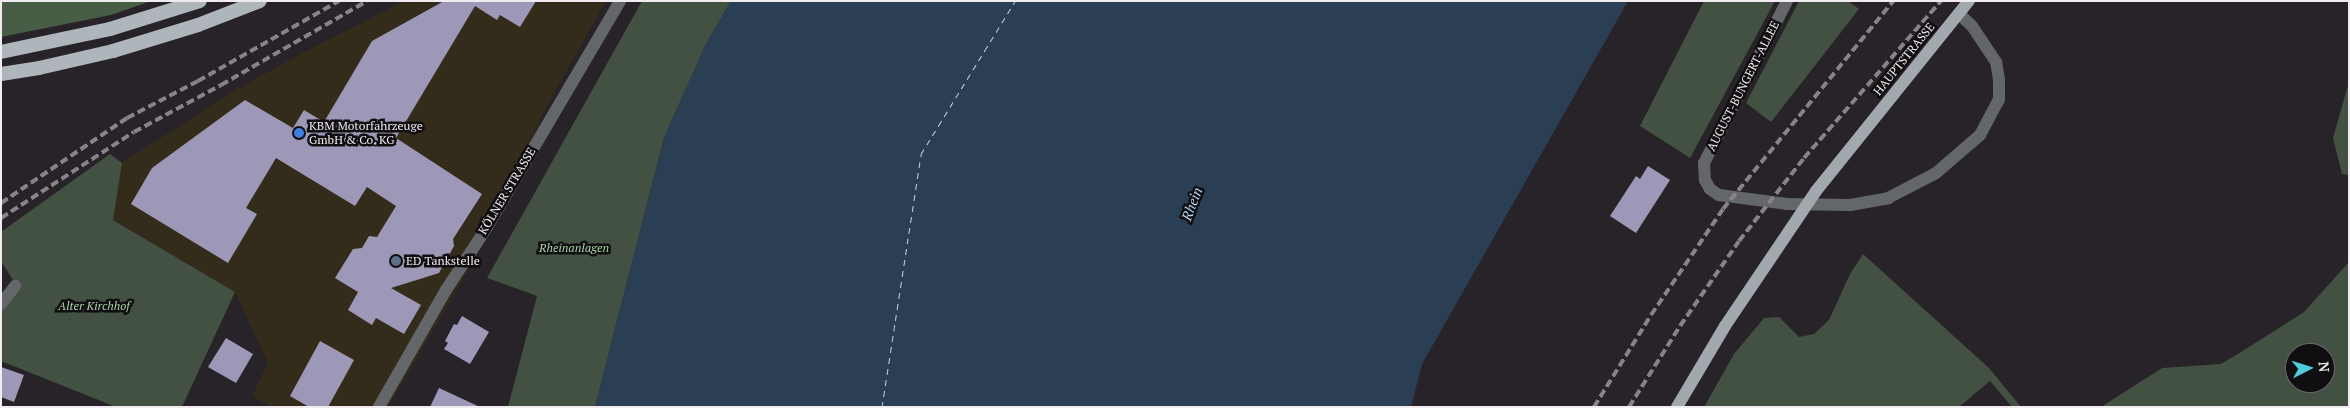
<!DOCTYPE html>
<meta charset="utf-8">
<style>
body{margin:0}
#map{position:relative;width:2350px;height:408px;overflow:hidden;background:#282329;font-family:"PT Serif",serif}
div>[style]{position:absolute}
.commercial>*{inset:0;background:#342c1b}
.green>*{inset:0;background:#425141}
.forest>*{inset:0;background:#485d46}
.water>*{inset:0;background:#2b3f54}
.ferry>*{height:1px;margin-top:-0.5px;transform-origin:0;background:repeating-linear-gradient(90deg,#b7d7fb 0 6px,transparent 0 11px)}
.building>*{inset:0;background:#9d98b7}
.minor>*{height:12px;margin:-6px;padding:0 6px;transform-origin:6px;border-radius:6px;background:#646769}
.tertiary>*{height:12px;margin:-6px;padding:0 6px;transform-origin:6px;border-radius:6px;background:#646769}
.primary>*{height:12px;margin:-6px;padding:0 6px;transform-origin:6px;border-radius:6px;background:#a2a9ae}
.trunk>*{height:14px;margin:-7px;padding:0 7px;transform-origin:7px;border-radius:7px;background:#aeb6bc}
.rail>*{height:4px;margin-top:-2px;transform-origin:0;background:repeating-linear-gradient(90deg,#888388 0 8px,transparent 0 12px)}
.dots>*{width:14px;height:14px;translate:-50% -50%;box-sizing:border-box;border:2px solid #100e10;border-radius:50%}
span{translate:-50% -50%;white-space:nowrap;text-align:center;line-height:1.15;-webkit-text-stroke:5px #100e10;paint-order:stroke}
.street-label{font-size:12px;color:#f0ecf0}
.poi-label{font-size:12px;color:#f0ecf0}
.left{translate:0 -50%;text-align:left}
.park-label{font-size:12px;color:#acd4a8;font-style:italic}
.water-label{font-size:14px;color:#b7d7fb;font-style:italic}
.frame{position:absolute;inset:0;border:2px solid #f0ecf0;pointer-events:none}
.north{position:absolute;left:2285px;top:343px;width:50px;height:50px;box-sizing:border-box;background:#100e10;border:1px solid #6a676a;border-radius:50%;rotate:85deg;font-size:14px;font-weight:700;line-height:20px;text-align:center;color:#f0ecf0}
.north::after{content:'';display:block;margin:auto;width:18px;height:22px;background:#52cbd8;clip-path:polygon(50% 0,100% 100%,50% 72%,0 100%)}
</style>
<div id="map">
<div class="commercial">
<div style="clip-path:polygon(404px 1px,606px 1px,548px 104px,467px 272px,388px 407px,271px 407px,252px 396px,268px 363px,235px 292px,113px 219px,122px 163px,229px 94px,291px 59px)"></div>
</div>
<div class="green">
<div style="clip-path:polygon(642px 1px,731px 1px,706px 44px,664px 138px,595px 407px,508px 407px,537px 296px,487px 278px)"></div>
<div style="clip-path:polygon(1704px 1px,1775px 1px,1690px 158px,1640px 126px)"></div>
<div style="clip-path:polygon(1799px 1px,1848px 1px,1859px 9px,1771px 122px,1746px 103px)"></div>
<div style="clip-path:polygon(2349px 82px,2349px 175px,2342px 174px,2333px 138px)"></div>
<div style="clip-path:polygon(110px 154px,122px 163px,113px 220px,235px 292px,182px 407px,116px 407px,1px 361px,1px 296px,13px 280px,1px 261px,1px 232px)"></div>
<div style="clip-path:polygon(1863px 254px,1989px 368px,2021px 407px,2012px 407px,1990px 381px,1959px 407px,1704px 407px,1734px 354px,1764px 318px,1779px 317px,1799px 337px,1814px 334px,1829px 320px,1850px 274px)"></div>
<div style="clip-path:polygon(evenodd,2349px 262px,2349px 407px,2101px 407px,2162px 368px,2221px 364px,2241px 352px,2304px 312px,2349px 262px,2295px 353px,2325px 353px,2325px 383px,2295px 383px,2295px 353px)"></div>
</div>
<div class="forest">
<div style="clip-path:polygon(1px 1px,151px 1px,111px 15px,1px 37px)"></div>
</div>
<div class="water">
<div style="clip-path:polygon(731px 1px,1628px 1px,1422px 364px,1411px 407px,595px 407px,664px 138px,706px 44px)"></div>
</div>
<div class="ferry">
<div style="left:882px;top:407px;width:256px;rotate:-81.2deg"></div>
<div style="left:921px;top:154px;width:180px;rotate:-58.4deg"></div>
</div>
<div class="building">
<div style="clip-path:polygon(444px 1px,536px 1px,520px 27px,500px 15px,497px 20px,475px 6px,396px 138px,482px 194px,453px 239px,454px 246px,439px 273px,391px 288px,421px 305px,404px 334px,376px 318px,372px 325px,348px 310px,358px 292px,335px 278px,353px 249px,362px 248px,369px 236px,377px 237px,396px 206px,367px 187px,355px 206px,276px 158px,246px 208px,257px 214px,228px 263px,131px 204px,152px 168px,245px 100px,293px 128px,304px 110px,324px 122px,372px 41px)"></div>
<div style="clip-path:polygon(1648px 166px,1670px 180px,1636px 233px,1610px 216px,1636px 176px,1640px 179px)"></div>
<div style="clip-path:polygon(462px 316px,489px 332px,470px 364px,444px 349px,448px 343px,445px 341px,454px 324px,457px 325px)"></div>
<div style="clip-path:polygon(226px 338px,253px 354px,236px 383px,208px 367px)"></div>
<div style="clip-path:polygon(320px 341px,354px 360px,328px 407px,309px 407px,290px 396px)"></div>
<div style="clip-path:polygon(1px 367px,24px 375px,14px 402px,1px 397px)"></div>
<div style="clip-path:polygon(439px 388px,480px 407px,430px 407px)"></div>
</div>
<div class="minor">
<div style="left:1787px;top:1px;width:182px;rotate:117.1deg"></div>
<div style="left:1704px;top:163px;width:17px;rotate:87deg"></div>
<div style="left:1705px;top:180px;width:10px;rotate:61deg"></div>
<div style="left:1710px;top:189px;width:11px;rotate:34deg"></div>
<div style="left:1719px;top:195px;width:69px;rotate:7.5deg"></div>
<div style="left:1787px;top:204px;width:63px;rotate:0.9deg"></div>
<div style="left:1850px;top:205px;width:39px;rotate:-10deg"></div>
<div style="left:1888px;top:198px;width:54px;rotate:-27.5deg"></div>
<div style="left:1936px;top:173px;width:58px;rotate:-40.8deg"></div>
<div style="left:1980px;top:135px;width:40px;rotate:-62deg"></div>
<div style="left:1999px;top:100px;width:20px;rotate:-90deg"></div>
<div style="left:1999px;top:80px;width:18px;rotate:-99deg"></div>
<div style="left:1996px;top:62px;width:43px;rotate:-123.7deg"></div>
<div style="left:1972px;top:26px;width:18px;rotate:-137deg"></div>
<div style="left:1px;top:304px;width:23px;rotate:-52deg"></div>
</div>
<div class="tertiary">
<div style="left:379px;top:407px;width:135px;rotate:-60.2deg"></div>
<div style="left:446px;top:290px;width:75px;rotate:-56.9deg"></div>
<div style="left:487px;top:227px;width:262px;rotate:-59.5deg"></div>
</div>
<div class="primary">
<div style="left:1677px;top:407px;width:94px;rotate:-59.3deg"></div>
<div style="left:1725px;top:326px;width:163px;rotate:-56deg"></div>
<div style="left:1816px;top:191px;width:244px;rotate:-51.2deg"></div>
</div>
<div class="trunk">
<div style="left:1px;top:52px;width:111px;rotate:-11.9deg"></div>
<div style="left:110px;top:29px;width:94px;rotate:-17.3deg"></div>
<div style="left:1px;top:74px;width:38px;rotate:-9deg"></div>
<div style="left:39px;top:68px;width:76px;rotate:-12.9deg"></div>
<div style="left:113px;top:51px;width:89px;rotate:-17deg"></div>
<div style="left:198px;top:25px;width:66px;rotate:-21.2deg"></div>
</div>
<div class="rail">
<div style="left:1px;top:203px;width:152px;rotate:-34deg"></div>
<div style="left:127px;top:118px;width:80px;rotate:-27.5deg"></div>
<div style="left:198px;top:81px;width:162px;rotate:-29.6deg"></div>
<div style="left:1px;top:218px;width:158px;rotate:-32.9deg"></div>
<div style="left:134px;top:132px;width:99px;rotate:-28.4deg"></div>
<div style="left:221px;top:85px;width:168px;rotate:-29.9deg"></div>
<div style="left:1594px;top:407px;width:108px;rotate:-58.2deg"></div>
<div style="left:1651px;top:315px;width:128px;rotate:-55.8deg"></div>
<div style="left:1723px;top:209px;width:269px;rotate:-50.7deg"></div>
<div style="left:1629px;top:407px;width:96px;rotate:-57.8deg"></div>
<div style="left:1680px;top:326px;width:103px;rotate:-55.2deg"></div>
<div style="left:1739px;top:241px;width:105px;rotate:-51.9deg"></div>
<div style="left:1804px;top:158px;width:208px;rotate:-48.9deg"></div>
</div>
<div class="dots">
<div style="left:299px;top:133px;background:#3f7fe0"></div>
<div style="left:396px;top:261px;background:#5c6f8a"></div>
</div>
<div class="street-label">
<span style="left:1904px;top:59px;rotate:-51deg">HAUPTSTRASSE</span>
<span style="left:1743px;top:86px;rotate:-63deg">AUGUST-BUNGERT-ALLEE</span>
<span style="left:507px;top:191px;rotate:-59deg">KÖLNER STRASSE</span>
</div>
<div class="poi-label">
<span class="left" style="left:309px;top:133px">KBM Motorfahrzeuge<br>GmbH &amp; Co. KG</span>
<span class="left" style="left:406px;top:261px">ED Tankstelle</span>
</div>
<div class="park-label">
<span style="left:574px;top:248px">Rheinanlagen</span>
<span style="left:94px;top:306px">Alter Kirchhof</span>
</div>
<div class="water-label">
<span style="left:1192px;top:204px;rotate:-69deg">Rhein</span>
</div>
<div class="frame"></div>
<div class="north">N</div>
</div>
